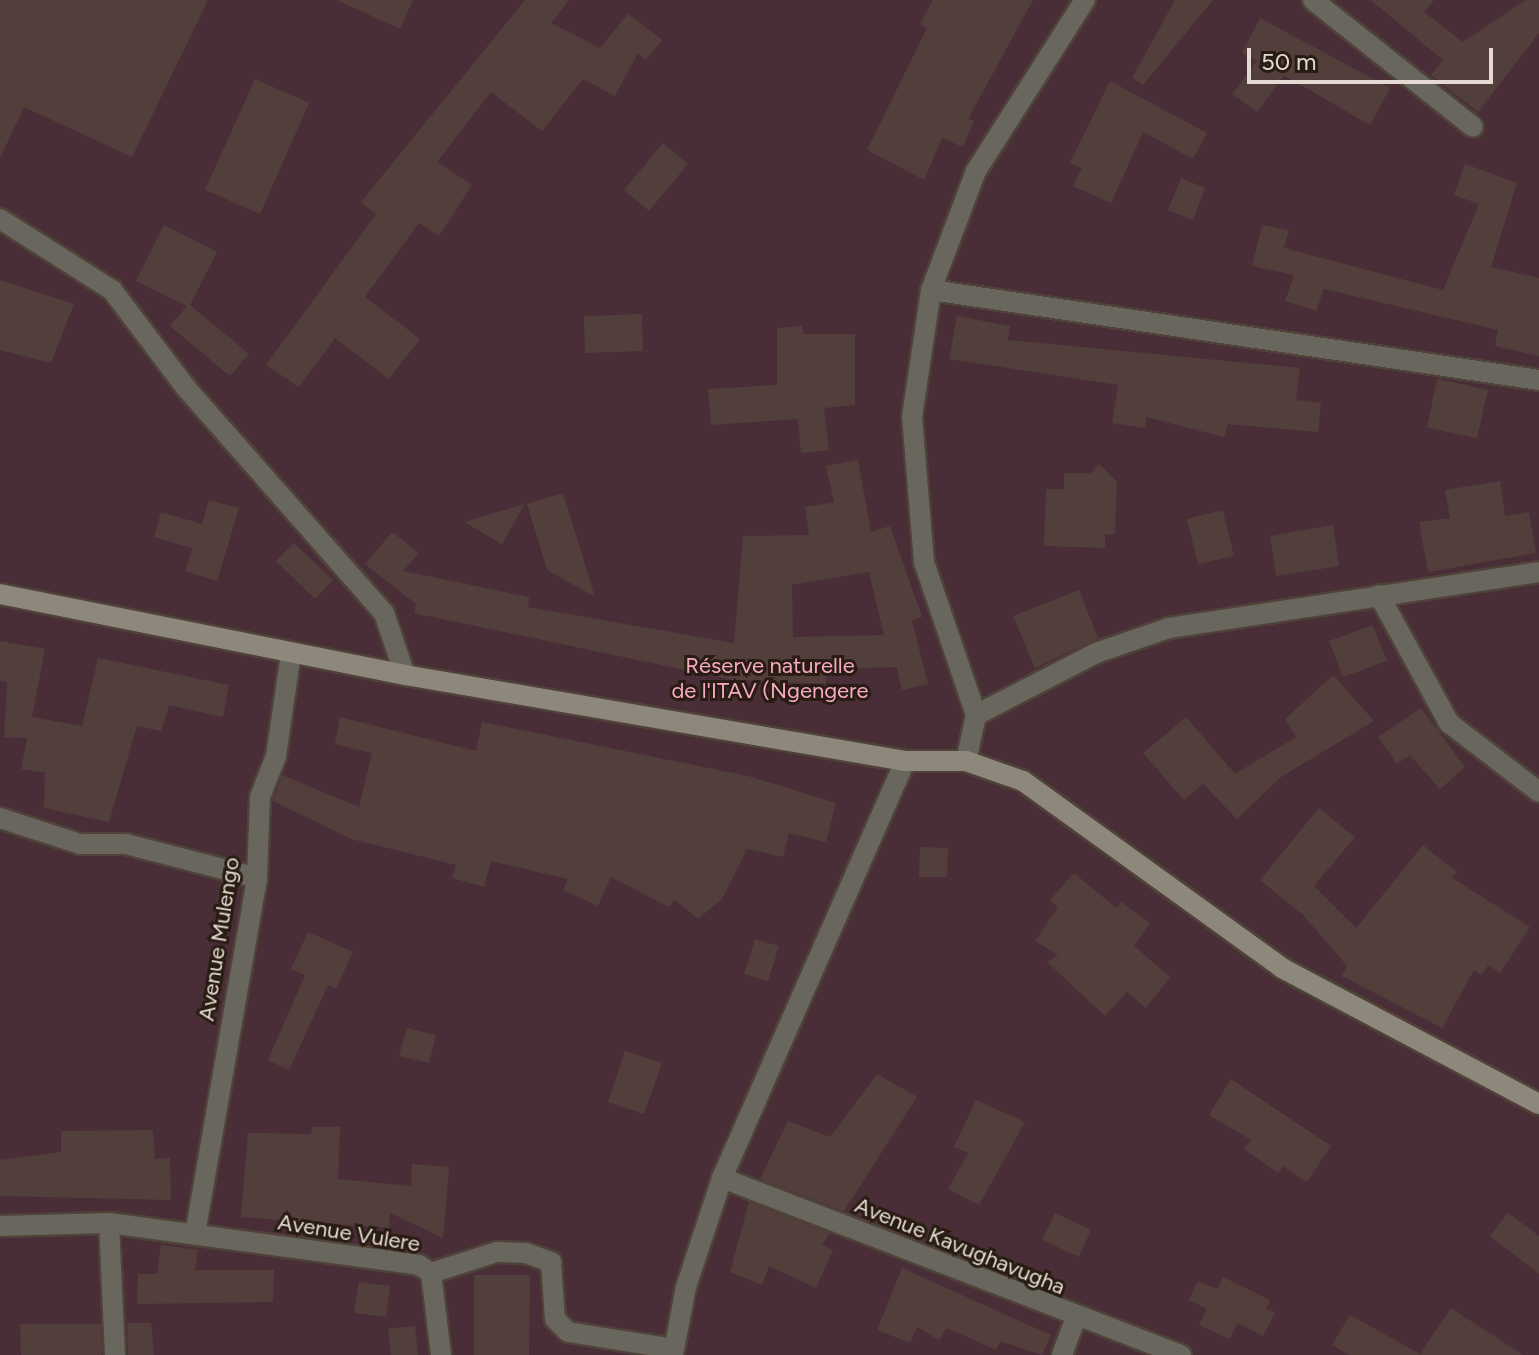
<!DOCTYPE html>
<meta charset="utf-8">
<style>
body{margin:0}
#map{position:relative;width:1539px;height:1355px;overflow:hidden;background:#33251b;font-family:Figtree,sans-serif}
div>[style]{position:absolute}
.green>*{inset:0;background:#492e37}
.building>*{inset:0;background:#523f3c}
.roads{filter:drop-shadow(2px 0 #4f4238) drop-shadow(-2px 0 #4f4238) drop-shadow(0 2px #4f4238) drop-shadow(0 -2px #4f4238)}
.street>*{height:20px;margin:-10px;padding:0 10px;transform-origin:10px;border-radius:10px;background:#69665e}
.secondary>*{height:20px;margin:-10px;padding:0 10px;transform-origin:10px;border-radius:10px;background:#8e887c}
span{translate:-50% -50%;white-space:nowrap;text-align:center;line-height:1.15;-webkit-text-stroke:6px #291c12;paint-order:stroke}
.park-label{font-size:22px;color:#f6a9c3}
.street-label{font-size:22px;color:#e4dad3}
.scale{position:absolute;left:1247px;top:48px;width:246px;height:36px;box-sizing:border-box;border:4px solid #e4dad3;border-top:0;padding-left:10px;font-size:24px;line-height:28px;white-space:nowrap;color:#e4dad3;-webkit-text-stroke:6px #291c12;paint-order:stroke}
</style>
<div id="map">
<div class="green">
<div style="clip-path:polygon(0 0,1539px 0,1539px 1355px,0 1355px)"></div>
</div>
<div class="building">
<div style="clip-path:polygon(0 0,208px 0,132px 157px,24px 107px,0 158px)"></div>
<div style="clip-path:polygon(337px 0,413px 0,400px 29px)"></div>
<div style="clip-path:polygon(525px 0,569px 0,551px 23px,600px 48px,628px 14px,662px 40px,646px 60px,638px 53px,615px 96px,583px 79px,542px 131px,491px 92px,437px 162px,472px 185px,439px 236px,419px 223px,365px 297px,420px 339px,389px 379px,335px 338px,299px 387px,266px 365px,376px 214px,361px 202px)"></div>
<div style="clip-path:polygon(933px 0,1033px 0,968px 119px,974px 121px,963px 147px,942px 138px,924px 180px,867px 150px,927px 28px,920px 24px)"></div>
<div style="clip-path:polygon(1175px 0,1213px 0,1143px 85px,1132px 78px)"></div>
<div style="clip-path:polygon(1371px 0,1434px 0,1424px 12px,1463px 42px,1526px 0,1539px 0,1539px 33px,1478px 112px,1431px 75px,1443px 60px)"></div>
<div style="clip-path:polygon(1260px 18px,1390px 88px,1370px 125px,1284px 75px,1257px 112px,1232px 94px,1257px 61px,1242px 53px)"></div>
<div style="clip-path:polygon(255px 79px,309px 103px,260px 214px,205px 190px)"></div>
<div style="clip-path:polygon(1110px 81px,1207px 133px,1193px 159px,1143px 132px,1111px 203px,1073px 186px,1082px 168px,1070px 163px)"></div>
<div style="clip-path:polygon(663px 143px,688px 164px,649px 211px,624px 190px)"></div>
<div style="clip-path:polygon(1465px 164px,1517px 183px,1491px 267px,1539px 278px,1539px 356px,1495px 346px,1498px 330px,1324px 289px,1316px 311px,1285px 301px,1294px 275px,1252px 266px,1262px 225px,1289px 230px,1284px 248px,1443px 290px,1479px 204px,1454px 195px)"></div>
<div style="clip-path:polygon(1181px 178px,1205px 188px,1193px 220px,1168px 210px)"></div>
<div style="clip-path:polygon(164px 225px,217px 252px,190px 305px,249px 354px,230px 376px,170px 326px,187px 306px,136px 281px)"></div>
<div style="clip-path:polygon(0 280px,74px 304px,51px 363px,0 350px)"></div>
<div style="clip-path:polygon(642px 314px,643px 351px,585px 353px,584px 316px)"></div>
<div style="clip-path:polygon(957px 316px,1010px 326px,1008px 340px,1300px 368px,1296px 400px,1321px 403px,1318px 432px,1228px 424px,1224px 437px,1146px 417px,1145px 428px,1112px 423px,1118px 385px,949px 359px)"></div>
<div style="clip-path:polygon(802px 326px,803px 334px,855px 334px,855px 405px,824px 408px,829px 450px,801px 453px,798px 419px,711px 425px,708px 389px,777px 385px,777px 328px)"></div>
<div style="clip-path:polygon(1437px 379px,1488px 390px,1477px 438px,1427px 428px)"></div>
<div style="clip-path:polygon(evenodd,858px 460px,871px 532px,890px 526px,922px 617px,912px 621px,928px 684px,902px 690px,897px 667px,826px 669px,826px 684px,733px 680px,414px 613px,416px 604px,365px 564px,392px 532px,419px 553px,403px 571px,529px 597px,528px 607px,734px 643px,743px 536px,809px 535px,805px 507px,834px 502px,826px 466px,858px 460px,869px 572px,884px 635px,793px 637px,792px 585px,869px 572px)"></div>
<div style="clip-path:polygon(1099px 464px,1117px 482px,1115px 534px,1105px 534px,1105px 548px,1044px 546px,1046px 489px,1064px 489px,1064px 473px,1091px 473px)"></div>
<div style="clip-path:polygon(1500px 481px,1505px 516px,1529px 512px,1536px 553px,1428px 572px,1419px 522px,1450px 518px,1445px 490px)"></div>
<div style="clip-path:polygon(563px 493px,595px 597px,547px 570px,527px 504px)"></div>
<div style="clip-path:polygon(209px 500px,239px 508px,217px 581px,185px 571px,192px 548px,154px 537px,161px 512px,202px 524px)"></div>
<div style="clip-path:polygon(525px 504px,502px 544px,464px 522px)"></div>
<div style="clip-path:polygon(1223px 510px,1234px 556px,1198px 564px,1187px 519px)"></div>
<div style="clip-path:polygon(1333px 525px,1339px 566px,1276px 576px,1270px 536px)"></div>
<div style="clip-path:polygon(294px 543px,333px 580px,315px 599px,276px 561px)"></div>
<div style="clip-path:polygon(1079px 590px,1098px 638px,1035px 668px,1013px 616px)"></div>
<div style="clip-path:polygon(1373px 625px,1387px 661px,1343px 677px,1329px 641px)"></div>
<div style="clip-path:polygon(0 641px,45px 649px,32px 717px,82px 726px,98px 658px,229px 685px,223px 717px,169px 705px,161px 731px,137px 726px,109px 822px,44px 808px,45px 773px,21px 769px,27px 738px,4px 737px,7px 682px,0 681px)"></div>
<div style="clip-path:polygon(1333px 675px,1374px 721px,1281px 777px,1237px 819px,1203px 784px,1184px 800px,1143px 753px,1186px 717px,1235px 774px,1296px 737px,1285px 719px)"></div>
<div style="clip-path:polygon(1421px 708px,1465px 767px,1440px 789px,1410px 755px,1397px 764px,1378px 737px)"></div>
<div style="clip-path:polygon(340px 717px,476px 751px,482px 722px,748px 776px,836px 803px,826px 842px,789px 833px,783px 857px,747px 849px,722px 899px,698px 919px,674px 899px,669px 907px,611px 877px,598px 906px,563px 890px,568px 879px,491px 861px,484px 887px,452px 878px,456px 865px,351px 839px,273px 801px,282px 775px,359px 807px,372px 753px,335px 744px)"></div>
<div style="clip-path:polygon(1319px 808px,1355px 837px,1314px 886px,1356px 928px,1423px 845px,1457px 872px,1452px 878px,1530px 927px,1500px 973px,1488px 965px,1482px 975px,1474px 970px,1442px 1028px,1342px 976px,1347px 966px,1304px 916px,1260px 880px)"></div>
<div style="clip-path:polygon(920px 847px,948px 848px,947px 877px,919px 877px)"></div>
<div style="clip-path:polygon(1074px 873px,1116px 908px,1121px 902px,1150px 923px,1134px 946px,1170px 977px,1146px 1008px,1127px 992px,1105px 1016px,1047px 962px,1058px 955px,1035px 941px,1058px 907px,1050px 900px)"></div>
<div style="clip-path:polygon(308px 932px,353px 952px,336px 989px,328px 985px,289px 1070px,268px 1060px,305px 975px,291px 969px)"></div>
<div style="clip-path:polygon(755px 939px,779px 946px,768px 981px,744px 974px)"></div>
<div style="clip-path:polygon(407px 1028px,436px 1035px,429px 1063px,399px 1056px)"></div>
<div style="clip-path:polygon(625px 1051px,662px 1063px,644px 1114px,608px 1102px)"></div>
<div style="clip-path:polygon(877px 1074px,917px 1097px,844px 1211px,760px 1179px,788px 1121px,830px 1137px)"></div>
<div style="clip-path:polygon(1231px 1079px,1331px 1146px,1307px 1182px,1283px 1166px,1278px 1173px,1244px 1149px,1251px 1140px,1209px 1115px)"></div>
<div style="clip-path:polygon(976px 1100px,1025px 1122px,979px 1205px,948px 1189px,968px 1153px,954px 1147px)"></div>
<div style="clip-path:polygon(312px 1127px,340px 1127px,338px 1179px,411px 1186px,412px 1164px,449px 1167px,443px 1238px,390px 1213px,389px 1228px,241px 1217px,248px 1133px,311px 1134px)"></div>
<div style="clip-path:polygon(153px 1130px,155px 1159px,170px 1158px,171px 1200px,0 1196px,0 1160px,61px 1152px,61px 1131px)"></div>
<div style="clip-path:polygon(749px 1202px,830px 1233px,822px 1245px,833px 1250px,816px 1288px,769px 1266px,762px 1285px,730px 1272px)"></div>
<div style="clip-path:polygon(1055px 1213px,1091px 1230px,1079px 1257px,1042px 1240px)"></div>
<div style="clip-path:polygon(1508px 1213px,1539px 1236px,1539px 1274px,1490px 1236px)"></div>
<div style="clip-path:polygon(161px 1245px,198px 1250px,195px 1270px,274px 1270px,273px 1302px,137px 1304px,138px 1274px,157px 1274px)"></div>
<div style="clip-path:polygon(902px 1268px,1051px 1335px,1042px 1355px,1000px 1341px,996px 1350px,947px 1328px,939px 1340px,917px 1327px,910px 1343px,877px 1330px)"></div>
<div style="clip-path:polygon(474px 1275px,530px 1275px,529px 1355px,474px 1355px)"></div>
<div style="clip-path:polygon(1223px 1277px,1270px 1300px,1266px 1309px,1275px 1313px,1263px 1336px,1238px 1323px,1229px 1339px,1199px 1325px,1207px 1309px,1189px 1300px,1198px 1281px,1217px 1289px)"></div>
<div style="clip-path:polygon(359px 1282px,390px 1286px,386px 1317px,354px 1313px)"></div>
<div style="clip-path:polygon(1451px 1308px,1523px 1355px,1349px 1355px,1332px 1345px,1350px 1315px,1420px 1354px)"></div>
<div style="clip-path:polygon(127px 1323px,151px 1323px,154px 1355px,128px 1355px)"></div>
<div style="clip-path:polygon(20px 1324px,101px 1324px,102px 1355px,21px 1355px)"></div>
<div style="clip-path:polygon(415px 1326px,418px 1355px,391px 1355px,388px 1329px)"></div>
</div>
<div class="roads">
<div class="street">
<div style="left:1313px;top:0;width:204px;rotate:38.4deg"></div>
<div style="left:0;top:219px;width:133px;rotate:32.4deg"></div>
<div style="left:112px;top:290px;width:124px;rotate:52.9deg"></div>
<div style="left:187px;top:389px;width:298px;rotate:48.7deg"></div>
<div style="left:384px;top:613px;width:65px;rotate:71.3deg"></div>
<div style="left:931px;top:290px;width:615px;rotate:8.42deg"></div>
<div style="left:1379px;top:595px;width:146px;rotate:61.3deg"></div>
<div style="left:1449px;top:723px;width:113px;rotate:37.5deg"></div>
<div style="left:976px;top:715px;width:135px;rotate:-27.3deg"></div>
<div style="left:1096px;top:653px;width:77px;rotate:-18.9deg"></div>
<div style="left:1169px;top:628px;width:374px;rotate:-8.6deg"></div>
<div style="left:966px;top:761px;width:47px;rotate:-77.7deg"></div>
<div style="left:976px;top:715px;width:162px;rotate:-108.8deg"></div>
<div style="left:924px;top:562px;width:145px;rotate:-94.7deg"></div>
<div style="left:912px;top:417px;width:128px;rotate:-81.5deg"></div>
<div style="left:931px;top:290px;width:127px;rotate:-69.3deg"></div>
<div style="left:976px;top:171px;width:203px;rotate:-57.5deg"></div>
<div style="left:0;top:818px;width:84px;rotate:18deg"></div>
<div style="left:80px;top:844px;width:46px"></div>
<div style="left:126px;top:844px;width:135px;rotate:14.5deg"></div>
<div style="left:722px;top:1178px;width:492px;rotate:21.1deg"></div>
<div style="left:109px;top:1223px;width:132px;rotate:87.4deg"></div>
<div style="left:0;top:1226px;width:109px;rotate:-1.6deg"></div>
<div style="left:109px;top:1223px;width:313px;rotate:7.7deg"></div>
<div style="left:419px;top:1265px;width:14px;rotate:34deg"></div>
<div style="left:431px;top:1273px;width:69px;rotate:-17.7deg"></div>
<div style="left:497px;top:1252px;width:29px;rotate:2deg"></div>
<div style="left:526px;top:1253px;width:27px;rotate:20deg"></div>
<div style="left:551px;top:1262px;width:57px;rotate:86deg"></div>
<div style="left:555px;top:1319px;width:18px;rotate:45deg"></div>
<div style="left:568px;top:1332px;width:107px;rotate:9.1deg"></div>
<div style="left:195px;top:1234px;width:361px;rotate:-80.1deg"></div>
<div style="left:257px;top:878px;width:81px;rotate:-87.9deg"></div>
<div style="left:260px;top:797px;width:44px;rotate:-68.7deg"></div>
<div style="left:276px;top:756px;width:104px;rotate:-81.7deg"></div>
<div style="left:431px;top:1273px;width:83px;rotate:83deg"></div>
<div style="left:673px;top:1355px;width:69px;rotate:-79.2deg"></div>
<div style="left:686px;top:1287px;width:115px;rotate:-71.7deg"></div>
<div style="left:722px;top:1178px;width:455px;rotate:-66.3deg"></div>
<div style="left:1062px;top:1355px;width:40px;rotate:-69.8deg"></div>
</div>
<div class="secondary">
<div style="left:0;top:594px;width:413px;rotate:11.3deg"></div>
<div style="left:405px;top:675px;width:507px;rotate:9.76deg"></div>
<div style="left:905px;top:761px;width:61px"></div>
<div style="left:966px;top:761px;width:60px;rotate:19.3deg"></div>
<div style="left:1023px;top:781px;width:319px;rotate:35.8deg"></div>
<div style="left:1282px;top:968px;width:291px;rotate:27.9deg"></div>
</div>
</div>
<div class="park-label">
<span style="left:770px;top:678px">Réserve naturelle<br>de l'ITAV (Ngengere</span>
</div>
<div class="street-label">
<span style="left:219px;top:939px;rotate:-81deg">Avenue Mulengo</span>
<span style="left:349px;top:1233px;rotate:9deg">Avenue Vulere</span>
<span style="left:960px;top:1246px;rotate:22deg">Avenue Kavughavugha</span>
</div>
<div class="scale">50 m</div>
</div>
